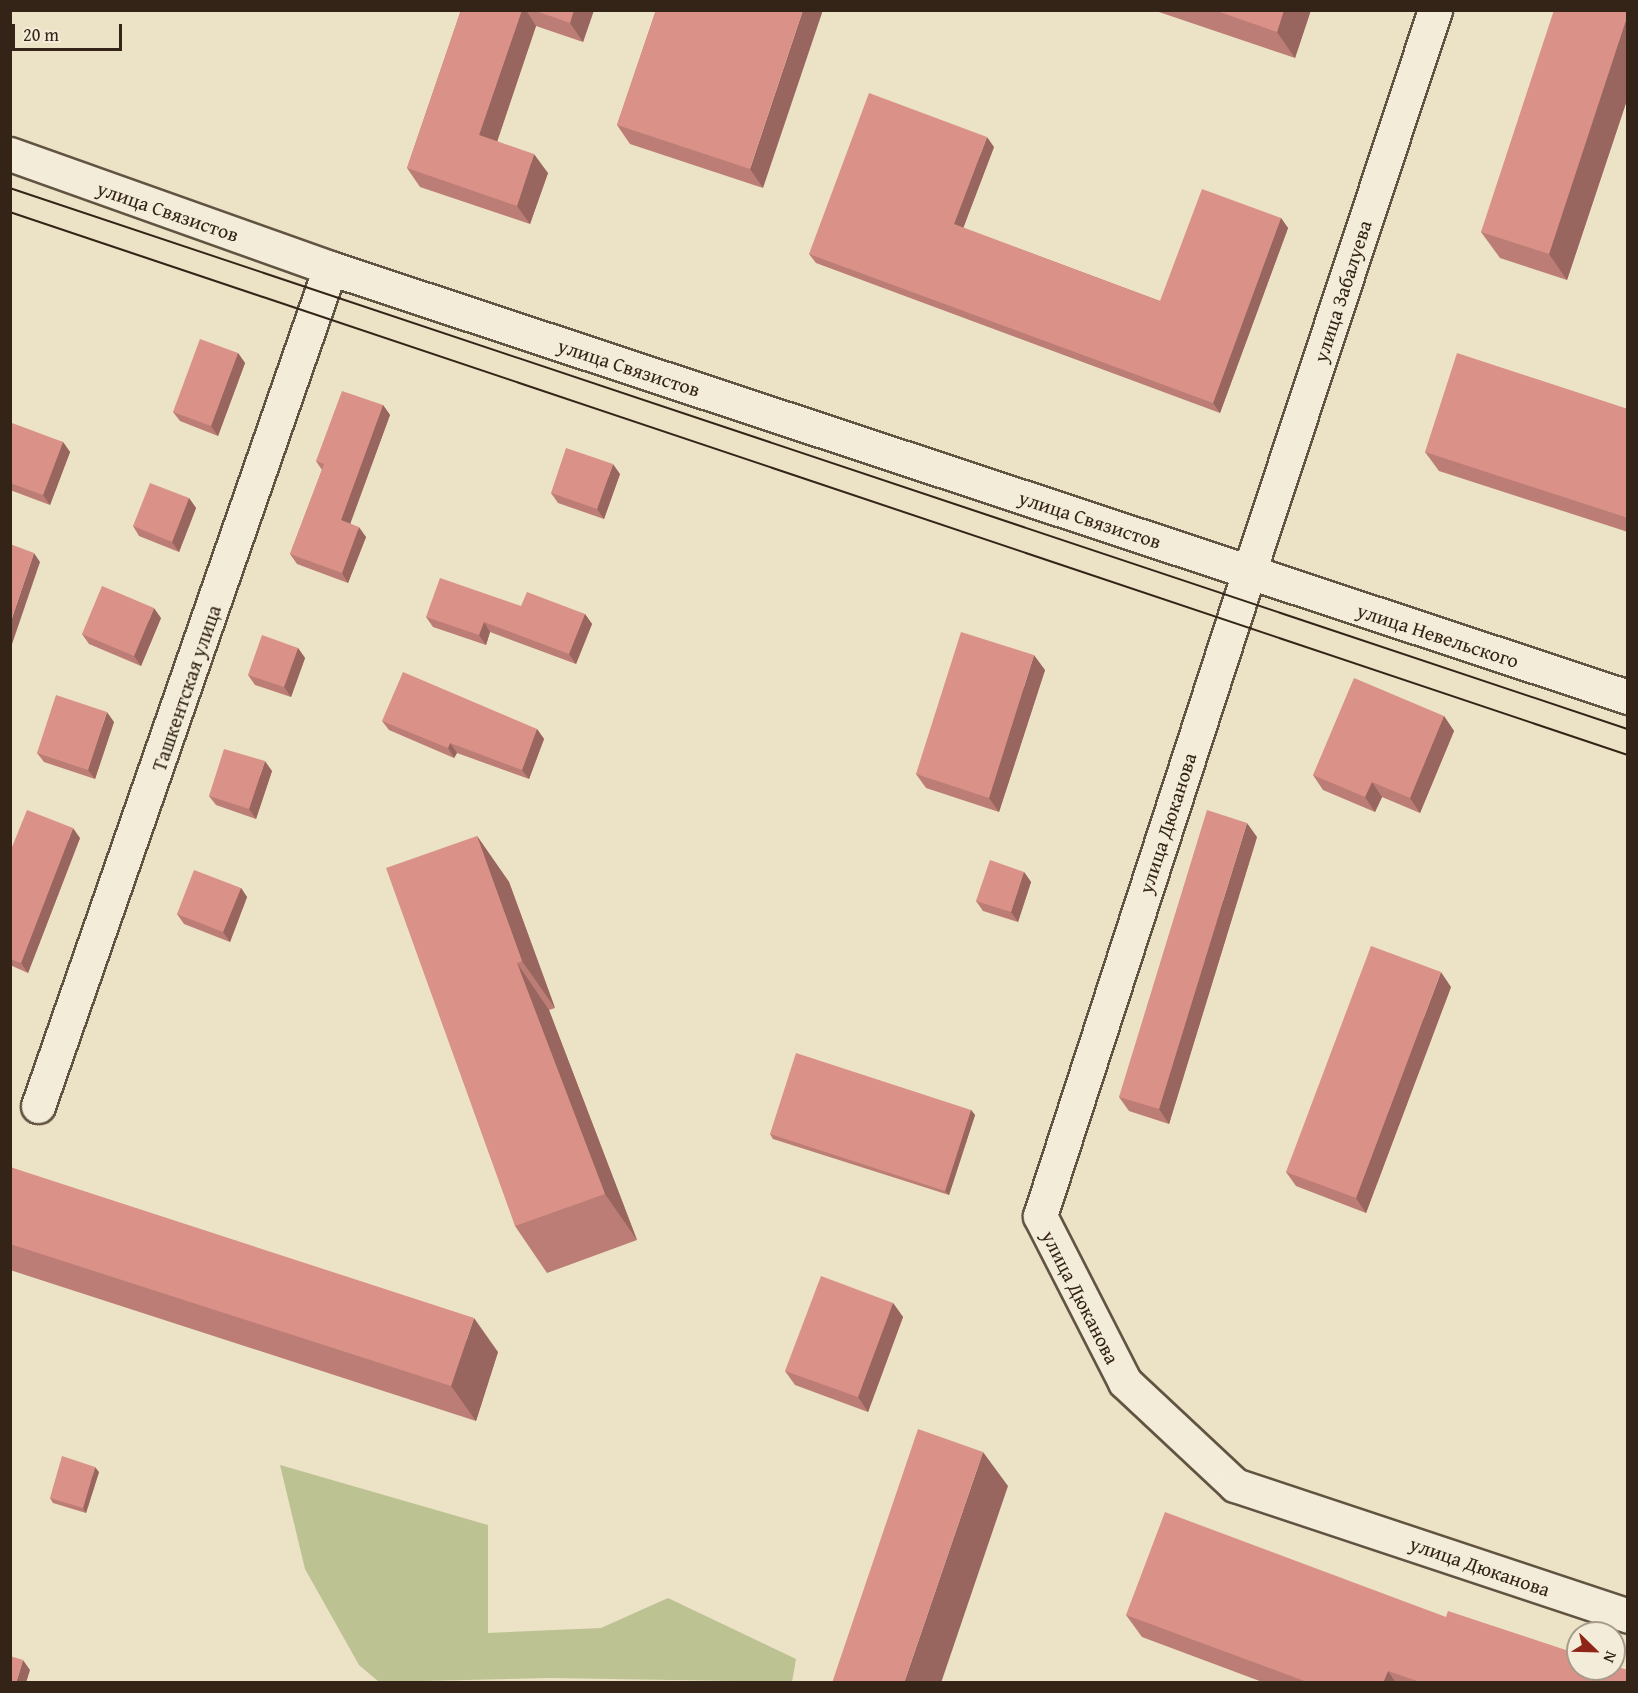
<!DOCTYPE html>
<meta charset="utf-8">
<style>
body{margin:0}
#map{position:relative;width:1638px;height:1693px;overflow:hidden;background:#ece2c5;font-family:"Gentium Book Plus",serif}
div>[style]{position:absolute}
.green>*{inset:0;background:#bcc292}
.roads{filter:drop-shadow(2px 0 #625442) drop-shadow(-2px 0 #625442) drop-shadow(0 2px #625442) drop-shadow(0 -2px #625442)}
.minor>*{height:33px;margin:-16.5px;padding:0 16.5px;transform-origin:16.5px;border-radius:16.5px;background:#f3ecd9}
.tertiary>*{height:33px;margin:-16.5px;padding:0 16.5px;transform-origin:16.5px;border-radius:16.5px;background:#f3ecd9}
.tram>*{height:1.5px;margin:-0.75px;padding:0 0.75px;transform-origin:0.75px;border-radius:0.75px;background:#342417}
.wall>*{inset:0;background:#bb7d75}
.shaded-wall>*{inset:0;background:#99665f}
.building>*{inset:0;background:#da9188}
span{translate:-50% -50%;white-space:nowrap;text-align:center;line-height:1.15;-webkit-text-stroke:4.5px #f3ecd9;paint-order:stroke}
.street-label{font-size:20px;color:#342417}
.frame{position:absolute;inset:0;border:12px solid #342417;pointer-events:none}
.north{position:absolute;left:1566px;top:1621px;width:60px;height:60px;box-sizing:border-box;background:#f3ecd9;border:2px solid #a79c8b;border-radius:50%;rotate:113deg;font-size:16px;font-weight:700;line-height:24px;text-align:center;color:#342417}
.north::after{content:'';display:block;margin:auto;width:21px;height:27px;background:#8f2418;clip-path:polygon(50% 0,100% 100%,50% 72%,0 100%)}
.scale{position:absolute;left:12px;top:24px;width:110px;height:27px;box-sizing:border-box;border:3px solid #342417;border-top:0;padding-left:8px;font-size:18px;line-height:21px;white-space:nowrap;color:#342417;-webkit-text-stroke:4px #f3ecd9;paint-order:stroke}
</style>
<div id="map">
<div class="green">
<div style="clip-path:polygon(280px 1465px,488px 1525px,488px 1633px,601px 1628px,668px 1598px,796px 1659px,792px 1682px,549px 1678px,379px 1682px,359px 1665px,305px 1569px)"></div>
</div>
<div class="roads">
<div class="minor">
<div style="left:1249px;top:572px;width:677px;rotate:107.98deg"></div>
<div style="left:1040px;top:1216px;width:186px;rotate:62.9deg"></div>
<div style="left:1125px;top:1382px;width:151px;rotate:43.1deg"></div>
<div style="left:1235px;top:1485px;width:414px;rotate:18.4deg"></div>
<div style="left:38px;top:1106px;width:887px;rotate:-70.79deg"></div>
</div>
<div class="tertiary">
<div style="left:10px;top:154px;width:340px;rotate:19.6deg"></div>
<div style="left:330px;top:268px;width:1367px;rotate:18.29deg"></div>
<div style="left:1249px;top:572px;width:592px;rotate:-71.69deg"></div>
</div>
</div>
<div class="tram">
<div style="left:10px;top:188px;width:1706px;rotate:18.49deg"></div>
<div style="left:10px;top:212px;width:1707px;rotate:18.55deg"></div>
</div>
<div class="wall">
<div style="clip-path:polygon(461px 10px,594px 10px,583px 42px,536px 26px,497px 141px,548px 173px,530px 224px,420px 187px,407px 168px)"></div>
<div style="clip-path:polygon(656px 10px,763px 188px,630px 144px,617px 125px)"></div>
<div style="clip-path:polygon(1153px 10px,1311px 10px,1295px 58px)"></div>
<div style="clip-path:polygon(1628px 10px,1628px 97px,1567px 280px,1500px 258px,1481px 232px)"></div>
<div style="clip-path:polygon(994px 147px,963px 228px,1160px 301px,1281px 218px,1288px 228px,1220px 413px,816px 263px,809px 254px)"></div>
<div style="clip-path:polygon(238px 353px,245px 363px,218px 436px,180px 421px,173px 412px)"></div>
<div style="clip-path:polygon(383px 405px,390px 415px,350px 523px,366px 537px,348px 583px,297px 564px,290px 554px,322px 470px,316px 461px)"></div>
<div style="clip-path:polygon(1628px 409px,1628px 532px,1439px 471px,1425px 452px)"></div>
<div style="clip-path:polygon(10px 427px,63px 442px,70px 452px,50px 505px,10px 490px)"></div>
<div style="clip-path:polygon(620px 474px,604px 519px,558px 503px,551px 493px)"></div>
<div style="clip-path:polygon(189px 498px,196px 508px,179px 552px,139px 536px,133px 526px)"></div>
<div style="clip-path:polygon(521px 606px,585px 614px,592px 624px,576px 664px,490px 632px,486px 645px,433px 627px,426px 617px)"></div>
<div style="clip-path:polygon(161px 618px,141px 666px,89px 644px,82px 634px)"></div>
<div style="clip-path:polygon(298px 648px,305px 658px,291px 697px,255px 685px,248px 675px)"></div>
<div style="clip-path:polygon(1045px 670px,999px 812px,926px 788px,916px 774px)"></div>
<div style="clip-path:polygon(1444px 716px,1454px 731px,1420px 813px,1382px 797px,1375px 812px,1323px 790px,1313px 775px)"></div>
<div style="clip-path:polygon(382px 721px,537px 729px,544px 739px,529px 779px,457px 753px,454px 758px,389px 730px)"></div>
<div style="clip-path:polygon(114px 722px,95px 779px,44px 762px,37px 753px)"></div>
<div style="clip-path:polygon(272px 771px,256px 819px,216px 805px,209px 796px)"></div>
<div style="clip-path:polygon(477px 836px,509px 882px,555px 1008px,549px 1010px,637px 1240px,547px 1273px,515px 1226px)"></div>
<div style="clip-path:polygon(1257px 837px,1169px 1124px,1129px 1111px,1119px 1097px)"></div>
<div style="clip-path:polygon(80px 838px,28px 973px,10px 965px,10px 852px)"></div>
<div style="clip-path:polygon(1024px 872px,1031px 882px,1018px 922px,983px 911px,976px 901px)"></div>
<div style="clip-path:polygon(241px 888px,247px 897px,230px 942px,184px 924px,177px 914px)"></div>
<div style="clip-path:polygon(1451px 987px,1366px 1213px,1296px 1186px,1286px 1172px)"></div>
<div style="clip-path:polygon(971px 1110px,975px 1115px,949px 1195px,773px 1139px,770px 1134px)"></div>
<div style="clip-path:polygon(10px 1167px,498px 1352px,476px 1421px,10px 1270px)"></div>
<div style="clip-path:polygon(893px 1303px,903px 1317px,868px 1412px,795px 1385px,785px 1371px)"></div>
<div style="clip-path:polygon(99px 1472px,86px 1513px,53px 1503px,50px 1498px)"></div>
<div style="clip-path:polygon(1126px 1615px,1446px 1617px,1628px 1683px,1265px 1683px,1142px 1637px)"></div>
</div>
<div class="shaded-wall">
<div style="clip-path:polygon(522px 10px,526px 10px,536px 26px,493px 154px,479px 135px)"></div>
<div style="clip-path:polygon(574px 10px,594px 10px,583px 42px,570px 23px)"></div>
<div style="clip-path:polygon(803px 10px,823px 10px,763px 188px,750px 169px)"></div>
<div style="clip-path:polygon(1284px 10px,1311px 10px,1295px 58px,1277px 32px)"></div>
<div style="clip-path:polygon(1628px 14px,1628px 97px,1567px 280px,1549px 254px)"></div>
<div style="clip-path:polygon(987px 137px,994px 147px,961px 234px,954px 224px)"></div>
<div style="clip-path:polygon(534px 154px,548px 173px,530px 224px,517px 206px)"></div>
<div style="clip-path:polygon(1281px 218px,1288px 228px,1220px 413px,1213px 403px)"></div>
<div style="clip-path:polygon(238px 353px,245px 363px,218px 436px,211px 426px)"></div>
<div style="clip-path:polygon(383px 405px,390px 415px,348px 530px,341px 520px)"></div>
<div style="clip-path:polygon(63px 442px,70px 452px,50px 505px,43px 495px)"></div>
<div style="clip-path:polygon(613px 464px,620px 474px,604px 519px,597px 509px)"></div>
<div style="clip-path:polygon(189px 498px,196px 508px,179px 552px,172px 542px)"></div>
<div style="clip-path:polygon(359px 527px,366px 537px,348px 583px,342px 573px)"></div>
<div style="clip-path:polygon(34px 553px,40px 562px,10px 650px,10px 624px)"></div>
<div style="clip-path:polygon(154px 608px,161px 618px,141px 666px,134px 656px)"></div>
<div style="clip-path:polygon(585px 614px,592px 624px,576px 664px,569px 654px)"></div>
<div style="clip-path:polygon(484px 622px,490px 632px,486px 645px,479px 635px)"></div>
<div style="clip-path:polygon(298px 648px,305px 658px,291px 697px,284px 687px)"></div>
<div style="clip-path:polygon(1034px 655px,1045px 670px,999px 812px,989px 798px)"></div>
<div style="clip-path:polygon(107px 712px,114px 722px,95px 779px,88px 770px)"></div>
<div style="clip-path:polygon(1444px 716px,1454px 731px,1420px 813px,1410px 798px)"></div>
<div style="clip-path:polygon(537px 729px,544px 739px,529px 779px,522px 770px)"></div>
<div style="clip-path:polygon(450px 743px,457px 753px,454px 758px,448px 748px)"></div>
<div style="clip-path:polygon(265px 761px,272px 771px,256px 819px,249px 809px)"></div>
<div style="clip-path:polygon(1372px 782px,1382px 797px,1375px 812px,1365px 797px)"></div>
<div style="clip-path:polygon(1247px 823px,1257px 837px,1169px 1124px,1159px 1109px)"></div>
<div style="clip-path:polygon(73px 828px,80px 838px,28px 973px,21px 963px)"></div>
<div style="clip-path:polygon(477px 836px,509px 882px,555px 1008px,522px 961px)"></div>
<div style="clip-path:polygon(1024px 872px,1031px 882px,1018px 922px,1011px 912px)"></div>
<div style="clip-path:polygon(241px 888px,247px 897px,230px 942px,223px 932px)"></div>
<div style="clip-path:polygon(517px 963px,549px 1010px,637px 1240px,605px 1194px)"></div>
<div style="clip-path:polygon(1441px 972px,1451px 987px,1366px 1213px,1356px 1198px)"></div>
<div style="clip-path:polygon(971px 1110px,975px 1115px,949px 1195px,945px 1191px)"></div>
<div style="clip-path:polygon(893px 1303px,903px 1317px,868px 1412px,858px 1397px)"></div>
<div style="clip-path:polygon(474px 1318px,498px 1352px,476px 1421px,451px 1386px)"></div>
<div style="clip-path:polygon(983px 1452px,1008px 1486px,941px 1683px,904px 1683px)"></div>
<div style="clip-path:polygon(95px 1467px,99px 1472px,86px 1513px,83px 1508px)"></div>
<div style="clip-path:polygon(23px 1660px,30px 1670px,26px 1683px,16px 1683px)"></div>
<div style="clip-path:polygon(1388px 1671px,1396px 1683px,1383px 1683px)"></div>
</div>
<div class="building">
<div style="clip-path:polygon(461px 10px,522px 10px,479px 135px,534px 154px,517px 206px,407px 168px)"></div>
<div style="clip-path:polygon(533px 10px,574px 10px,570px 23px)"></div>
<div style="clip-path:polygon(656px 10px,803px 10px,750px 169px,617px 125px)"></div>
<div style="clip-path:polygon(1214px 10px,1284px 10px,1277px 32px)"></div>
<div style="clip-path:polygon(1554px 10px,1628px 10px,1628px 14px,1549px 254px,1481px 232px)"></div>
<div style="clip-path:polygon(869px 93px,987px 137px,954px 224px,1160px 301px,1202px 189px,1281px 218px,1213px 403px,809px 254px)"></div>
<div style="clip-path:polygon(200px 339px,238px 353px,211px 426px,173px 412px)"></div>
<div style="clip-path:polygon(1457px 353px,1628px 409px,1628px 518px,1425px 452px)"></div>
<div style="clip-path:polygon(342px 391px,383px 405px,341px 520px,359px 527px,342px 573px,290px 554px,324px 464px,316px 461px)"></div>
<div style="clip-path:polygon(12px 423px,63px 442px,43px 495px,10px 483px,10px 427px)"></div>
<div style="clip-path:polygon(566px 448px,613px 464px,597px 509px,551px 493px)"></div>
<div style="clip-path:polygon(150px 483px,189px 498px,172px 542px,133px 526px)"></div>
<div style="clip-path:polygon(10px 544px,34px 553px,10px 624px)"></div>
<div style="clip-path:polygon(440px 578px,521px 606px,527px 592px,585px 614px,569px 654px,484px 622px,479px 635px,426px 617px)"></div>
<div style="clip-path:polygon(102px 586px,154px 608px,134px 656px,82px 634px)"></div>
<div style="clip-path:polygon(961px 632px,1034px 655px,989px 798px,916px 774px)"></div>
<div style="clip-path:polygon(262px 635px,298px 648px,284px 687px,248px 675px)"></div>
<div style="clip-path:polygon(403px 672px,537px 729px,522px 770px,450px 743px,448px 748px,382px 721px)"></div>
<div style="clip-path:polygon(1354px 678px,1444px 716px,1410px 798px,1372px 782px,1365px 797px,1313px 775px)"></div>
<div style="clip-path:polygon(56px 695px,107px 712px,88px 770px,37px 753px)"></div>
<div style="clip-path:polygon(224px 749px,265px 761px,249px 809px,209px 796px)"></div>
<div style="clip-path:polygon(27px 810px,73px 828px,21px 963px,10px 959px,10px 852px)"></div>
<div style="clip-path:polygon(1207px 810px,1247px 823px,1159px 1109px,1119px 1097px)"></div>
<div style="clip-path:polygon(477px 836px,522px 961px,517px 963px,605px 1194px,515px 1226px,386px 868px)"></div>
<div style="clip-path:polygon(990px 860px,1024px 872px,1011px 912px,976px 901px)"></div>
<div style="clip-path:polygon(194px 870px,241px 888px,223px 932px,177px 914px)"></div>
<div style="clip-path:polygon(1371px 946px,1441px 972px,1356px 1198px,1286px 1172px)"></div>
<div style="clip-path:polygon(796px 1053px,971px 1110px,945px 1191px,770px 1134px)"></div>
<div style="clip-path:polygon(10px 1167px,474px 1318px,451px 1386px,10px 1244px)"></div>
<div style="clip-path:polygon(821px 1276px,893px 1303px,858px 1397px,785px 1371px)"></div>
<div style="clip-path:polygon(918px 1429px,983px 1452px,904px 1683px,832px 1683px)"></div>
<div style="clip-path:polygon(62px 1456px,95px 1467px,83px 1508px,50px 1498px)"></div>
<div style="clip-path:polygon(1165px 1512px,1446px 1617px,1448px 1611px,1578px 1654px,1578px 1669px,1614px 1669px,1614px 1666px,1628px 1670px,1628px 1683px,1423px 1683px,1388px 1671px,1383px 1683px,1310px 1683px,1126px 1615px)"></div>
<div style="clip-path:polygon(10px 1656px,23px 1660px,16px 1683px,10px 1683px)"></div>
</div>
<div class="street-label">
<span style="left:168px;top:211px;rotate:19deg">улица Связистов</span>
<span style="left:1342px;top:291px;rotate:-72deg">улица Забалуева</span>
<span style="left:629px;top:367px;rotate:18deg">улица Связистов</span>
<span style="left:1090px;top:519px;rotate:18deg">улица Связистов</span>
<span style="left:1438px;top:635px;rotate:18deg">улица Невельского</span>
<span style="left:186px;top:688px;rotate:-71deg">Ташкентская улица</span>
<span style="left:1167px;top:823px;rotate:-72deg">улица Дюканова</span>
<span style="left:1081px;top:1297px;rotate:63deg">улица Дюканова</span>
<span style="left:1480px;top:1566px;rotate:19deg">улица Дюканова</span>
</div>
<div class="frame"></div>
<div class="north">N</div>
<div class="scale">20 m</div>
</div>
